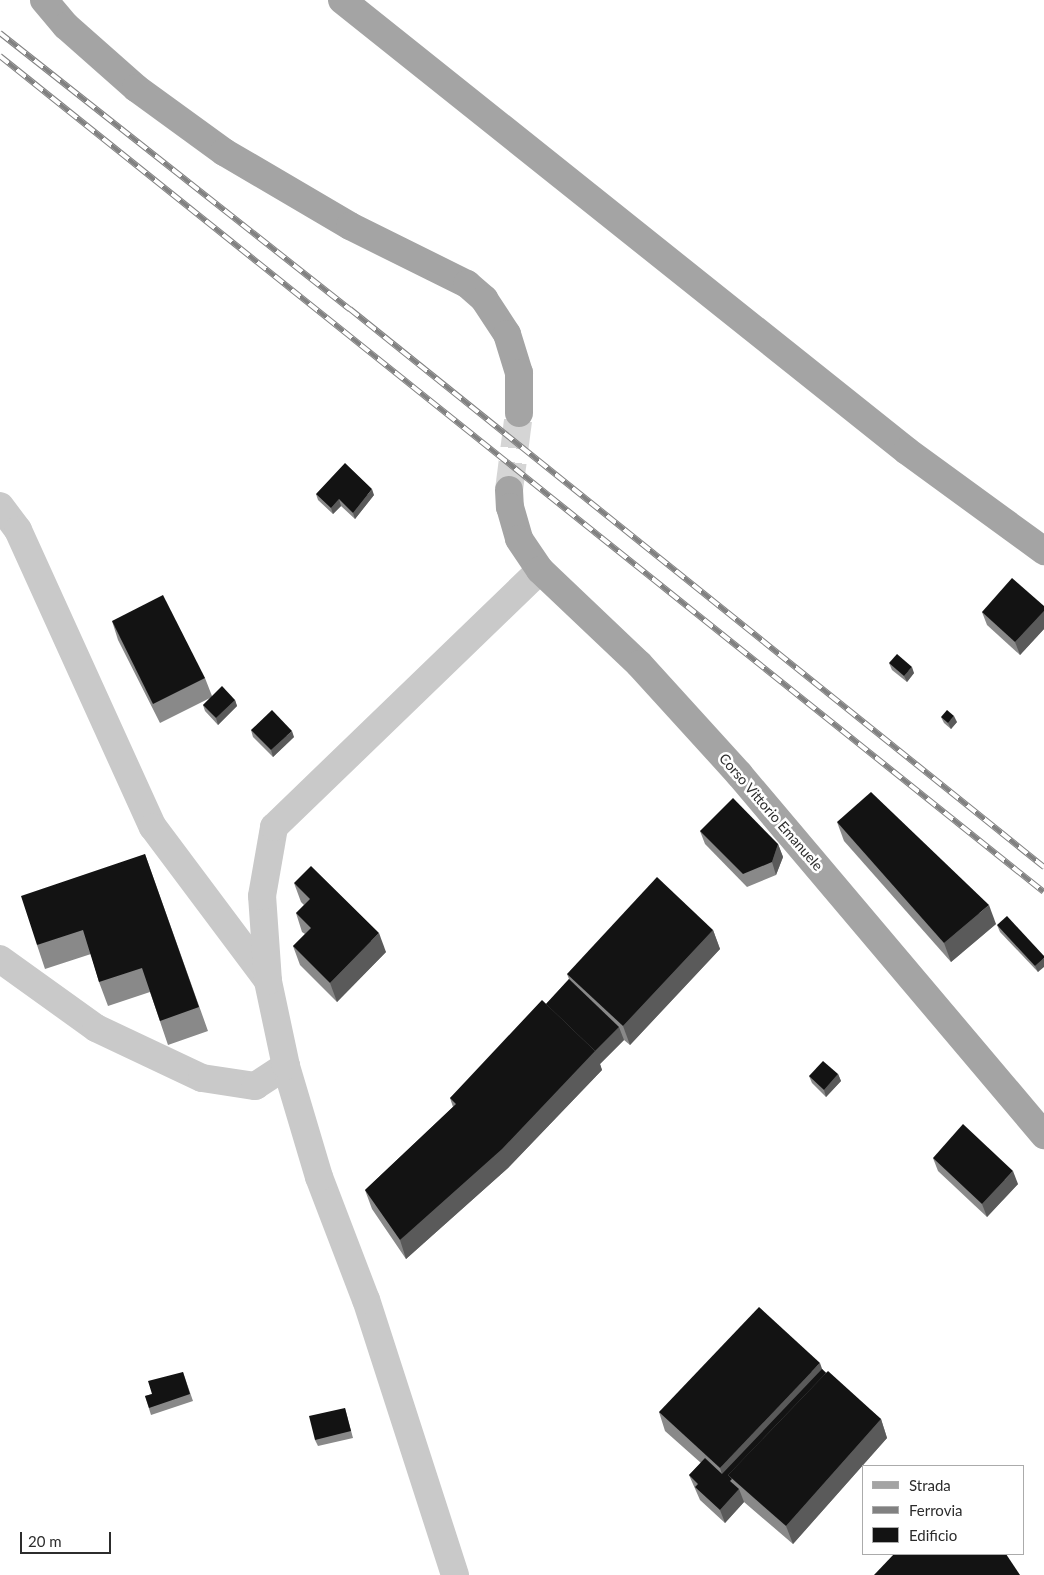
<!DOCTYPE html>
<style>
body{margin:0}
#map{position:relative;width:1044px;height:1575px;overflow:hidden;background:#fff;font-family:Lato,sans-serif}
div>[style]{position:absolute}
.major-tunnel>*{height:28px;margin-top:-14px;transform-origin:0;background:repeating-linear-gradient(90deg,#d5d5d5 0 28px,transparent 0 42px)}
.minor>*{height:28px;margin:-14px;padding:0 14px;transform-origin:14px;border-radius:14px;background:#c9c9c9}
.major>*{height:28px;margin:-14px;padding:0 14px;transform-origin:14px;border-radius:14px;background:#a4a4a4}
.rail>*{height:5.5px;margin-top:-2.75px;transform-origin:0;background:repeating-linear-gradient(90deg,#fff 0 11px,#818181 0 22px);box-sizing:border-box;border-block:1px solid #818181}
.wall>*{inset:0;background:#898989}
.shaded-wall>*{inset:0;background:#5a5a5a}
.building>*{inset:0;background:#131313}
span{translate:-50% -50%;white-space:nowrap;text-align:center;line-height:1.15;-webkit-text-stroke:5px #fff;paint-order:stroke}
.street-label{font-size:14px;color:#2c2c2c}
.legend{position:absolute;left:862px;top:1465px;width:162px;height:90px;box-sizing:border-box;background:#fff;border:1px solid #ababab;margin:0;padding:6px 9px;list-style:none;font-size:15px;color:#2c2c2c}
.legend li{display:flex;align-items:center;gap:10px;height:25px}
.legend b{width:25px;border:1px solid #ababab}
.scale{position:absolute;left:20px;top:1532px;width:91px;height:22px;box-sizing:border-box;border:2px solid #2c2c2c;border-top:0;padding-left:6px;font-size:15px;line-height:18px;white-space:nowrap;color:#2c2c2c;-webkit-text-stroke:4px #fff;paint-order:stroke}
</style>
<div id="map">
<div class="major-tunnel">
<div style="left:509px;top:490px;width:78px;rotate:-82.6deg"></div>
</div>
<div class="minor">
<div style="left:0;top:506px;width:30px;rotate:53deg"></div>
<div style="left:18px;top:530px;width:326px;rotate:65.6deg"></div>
<div style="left:153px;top:827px;width:192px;rotate:53.2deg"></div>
<div style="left:0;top:959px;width:118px;rotate:35.7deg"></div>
<div style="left:96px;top:1028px;width:117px;rotate:25.3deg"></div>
<div style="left:202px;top:1078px;width:54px;rotate:8.6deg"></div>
<div style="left:255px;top:1086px;width:37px;rotate:-33deg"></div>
<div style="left:455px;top:1575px;width:289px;rotate:-107.9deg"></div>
<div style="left:366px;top:1300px;width:132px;rotate:-110.9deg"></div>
<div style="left:319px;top:1177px;width:116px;rotate:-106.6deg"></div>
<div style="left:286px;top:1066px;width:87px;rotate:-102deg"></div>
<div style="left:268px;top:981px;width:85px;rotate:-94deg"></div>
<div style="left:262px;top:896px;width:70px;rotate:-80.1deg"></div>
<div style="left:274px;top:827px;width:370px;rotate:-44deg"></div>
</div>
<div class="major">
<div style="left:44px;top:0;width:34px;rotate:50deg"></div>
<div style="left:66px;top:26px;width:94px;rotate:41.5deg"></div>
<div style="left:136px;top:88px;width:109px;rotate:36deg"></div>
<div style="left:224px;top:152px;width:146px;rotate:30.4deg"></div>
<div style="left:350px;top:226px;width:131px;rotate:26.4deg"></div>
<div style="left:467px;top:284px;width:23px;rotate:41deg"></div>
<div style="left:484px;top:299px;width:42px;rotate:56.7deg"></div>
<div style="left:507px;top:334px;width:41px;rotate:72.9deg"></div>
<div style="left:519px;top:373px;width:40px;rotate:90deg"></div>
<div style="left:342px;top:0;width:723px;rotate:38.6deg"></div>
<div style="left:907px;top:451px;width:170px;rotate:36.1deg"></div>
<div style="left:509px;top:490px;width:17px;rotate:87deg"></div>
<div style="left:510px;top:507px;width:33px;rotate:74deg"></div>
<div style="left:519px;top:539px;width:37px;rotate:56deg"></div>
<div style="left:540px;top:570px;width:137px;rotate:43.5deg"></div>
<div style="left:639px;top:664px;width:149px;rotate:47.7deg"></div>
<div style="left:739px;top:774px;width:473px;rotate:49.8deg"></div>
</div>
<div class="rail">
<div style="left:0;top:33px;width:446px;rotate:38.3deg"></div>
<div style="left:350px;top:309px;width:891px;rotate:38.8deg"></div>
<div style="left:0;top:56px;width:1337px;rotate:38.69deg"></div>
</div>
<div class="wall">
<div style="clip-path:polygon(316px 494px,374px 495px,355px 519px,341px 506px,333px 514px,318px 500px)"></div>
<div style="clip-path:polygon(1044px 606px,1044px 629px,1020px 655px,987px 625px,982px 612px)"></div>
<div style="clip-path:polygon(112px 621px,205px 678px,212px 696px,235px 700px,237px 706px,218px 725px,205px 711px,203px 705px,210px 698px,160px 723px,118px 640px)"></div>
<div style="clip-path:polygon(889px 663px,914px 673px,907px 682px,892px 670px)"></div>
<div style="clip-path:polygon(941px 717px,957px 722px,951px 729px,944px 723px)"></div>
<div style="clip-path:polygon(251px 730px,294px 737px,273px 757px,253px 737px)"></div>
<div style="clip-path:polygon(837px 822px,996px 924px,951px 962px,844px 841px)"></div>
<div style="clip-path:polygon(700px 831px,778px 844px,783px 857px,776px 875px,747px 887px,705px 844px)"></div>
<div style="clip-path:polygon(145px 854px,208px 1031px,168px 1045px,150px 992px,108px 1006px,99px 982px,91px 954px,45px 969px,37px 945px)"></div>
<div style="clip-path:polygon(294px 883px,386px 952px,337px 1002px,300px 965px,293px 946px,305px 934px,302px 932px,296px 913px,304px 905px,301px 902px)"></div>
<div style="clip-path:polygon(997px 925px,1044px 956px,1038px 972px,1000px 932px)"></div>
<div style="clip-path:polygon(713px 930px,720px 949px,630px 1045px,624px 1040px,600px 1064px,602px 1070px,508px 1168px,406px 1259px,372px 1209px,365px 1190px,453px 1107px,450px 1098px,546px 1004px,569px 979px,567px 974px)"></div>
<div style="clip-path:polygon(838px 1074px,841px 1081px,826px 1097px,812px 1083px,809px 1076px)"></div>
<div style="clip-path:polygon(933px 1158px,1018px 1184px,987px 1217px,938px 1171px)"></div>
<div style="clip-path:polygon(822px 1369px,881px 1419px,887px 1438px,793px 1544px,744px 1502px,725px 1523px,700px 1500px,689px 1475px,701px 1463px,665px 1431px,659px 1412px)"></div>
<div style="clip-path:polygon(183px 1372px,193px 1401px,151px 1415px,145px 1396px,152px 1394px)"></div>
<div style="clip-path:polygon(345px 1408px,353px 1438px,318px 1446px,315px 1440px)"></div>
</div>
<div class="shaded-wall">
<div style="clip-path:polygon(372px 489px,374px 495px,355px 519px,353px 513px)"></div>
<div style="clip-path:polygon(339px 499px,341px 506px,333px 514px,331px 508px)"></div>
<div style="clip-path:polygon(1044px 611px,1044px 629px,1020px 655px,1015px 642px)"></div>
<div style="clip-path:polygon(912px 667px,914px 673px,907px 682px,904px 676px)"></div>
<div style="clip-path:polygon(235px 700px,237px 706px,218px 725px,216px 718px)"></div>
<div style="clip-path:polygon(954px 716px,957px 722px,951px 729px,948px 723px)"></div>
<div style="clip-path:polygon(292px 731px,294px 737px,273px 757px,271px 750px)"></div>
<div style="clip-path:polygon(778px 844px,783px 857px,776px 875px,772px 862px)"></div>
<div style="clip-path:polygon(989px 905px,996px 924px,951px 962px,944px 943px)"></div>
<div style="clip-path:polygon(713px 930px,720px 949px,630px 1045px,623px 1026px)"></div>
<div style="clip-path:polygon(379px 933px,386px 952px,337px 1002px,330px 983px)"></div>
<div style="clip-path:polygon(1044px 958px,1044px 967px,1038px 972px,1035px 966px)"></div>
<div style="clip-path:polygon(619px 1027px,624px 1040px,600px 1064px,602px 1070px,508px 1168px,406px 1259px,400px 1240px)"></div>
<div style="clip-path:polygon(838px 1074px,841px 1081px,826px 1097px,824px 1090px)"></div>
<div style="clip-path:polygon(1013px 1171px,1018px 1184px,987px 1217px,982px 1204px)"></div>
<div style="clip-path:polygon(820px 1363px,826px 1380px,728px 1475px,726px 1487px,720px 1468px)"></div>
<div style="clip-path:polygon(881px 1419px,887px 1438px,793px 1544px,786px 1526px)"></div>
<div style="clip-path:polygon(739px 1489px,744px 1502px,725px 1523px,720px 1510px)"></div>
</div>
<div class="building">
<div style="clip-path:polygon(345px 463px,372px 489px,353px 513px,339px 499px,331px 508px,316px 494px)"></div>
<div style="clip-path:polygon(1012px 578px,1044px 606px,1044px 611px,1015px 642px,982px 612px)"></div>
<div style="clip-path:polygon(163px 595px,205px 678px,153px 704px,112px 621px)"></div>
<div style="clip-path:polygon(897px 654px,912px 667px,904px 676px,889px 663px)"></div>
<div style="clip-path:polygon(222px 686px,235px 700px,216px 718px,203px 705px)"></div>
<div style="clip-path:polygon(272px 710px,292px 731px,271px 750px,251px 730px)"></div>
<div style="clip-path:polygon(947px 710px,954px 716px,948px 723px,941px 717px)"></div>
<div style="clip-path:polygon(871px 792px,989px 905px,944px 943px,837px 822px)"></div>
<div style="clip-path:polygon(733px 798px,778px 844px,772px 862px,743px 874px,700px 831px)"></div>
<div style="clip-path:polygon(145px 854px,199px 1007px,160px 1021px,142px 968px,99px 982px,83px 930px,37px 945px,21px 896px)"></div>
<div style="clip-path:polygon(311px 866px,379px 933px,330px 983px,293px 946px,311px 928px,296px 913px,310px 899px,294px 883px)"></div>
<div style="clip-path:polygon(657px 877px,713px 930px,623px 1026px,567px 974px)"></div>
<div style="clip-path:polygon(1007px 916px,1044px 956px,1044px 958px,1035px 966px,997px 925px)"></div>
<div style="clip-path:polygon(569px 979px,619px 1027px,595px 1051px,546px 1004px)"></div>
<div style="clip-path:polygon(542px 1000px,595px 1051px,502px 1149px,400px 1240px,365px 1190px,456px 1104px,450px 1098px)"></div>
<div style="clip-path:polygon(823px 1061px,838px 1074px,824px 1090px,809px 1076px)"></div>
<div style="clip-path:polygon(963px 1124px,1013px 1171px,982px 1204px,933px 1158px)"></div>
<div style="clip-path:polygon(759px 1307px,820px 1363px,720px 1468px,659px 1412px)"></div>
<div style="clip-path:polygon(822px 1369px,826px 1373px,728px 1475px,732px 1479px,730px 1481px,739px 1489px,720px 1510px,695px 1487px,698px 1484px,689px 1475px,705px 1458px,722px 1474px)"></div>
<div style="clip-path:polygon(828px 1371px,881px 1419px,786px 1526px,728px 1475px)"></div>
<div style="clip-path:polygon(183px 1372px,190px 1394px,149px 1408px,145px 1396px,152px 1394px,148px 1381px)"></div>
<div style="clip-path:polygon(345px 1408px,351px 1431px,315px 1440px,309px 1416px)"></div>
<div style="clip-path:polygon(894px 1554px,1006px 1554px,1020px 1575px,874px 1575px)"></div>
</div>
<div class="street-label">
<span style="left:771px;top:812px;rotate:49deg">Corso Vittorio Emanuele</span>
</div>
<ul class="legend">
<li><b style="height:6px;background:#a4a4a4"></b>Strada</li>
<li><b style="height:6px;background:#818181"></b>Ferrovia</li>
<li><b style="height:14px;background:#131313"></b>Edificio</li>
</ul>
<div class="scale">20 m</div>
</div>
